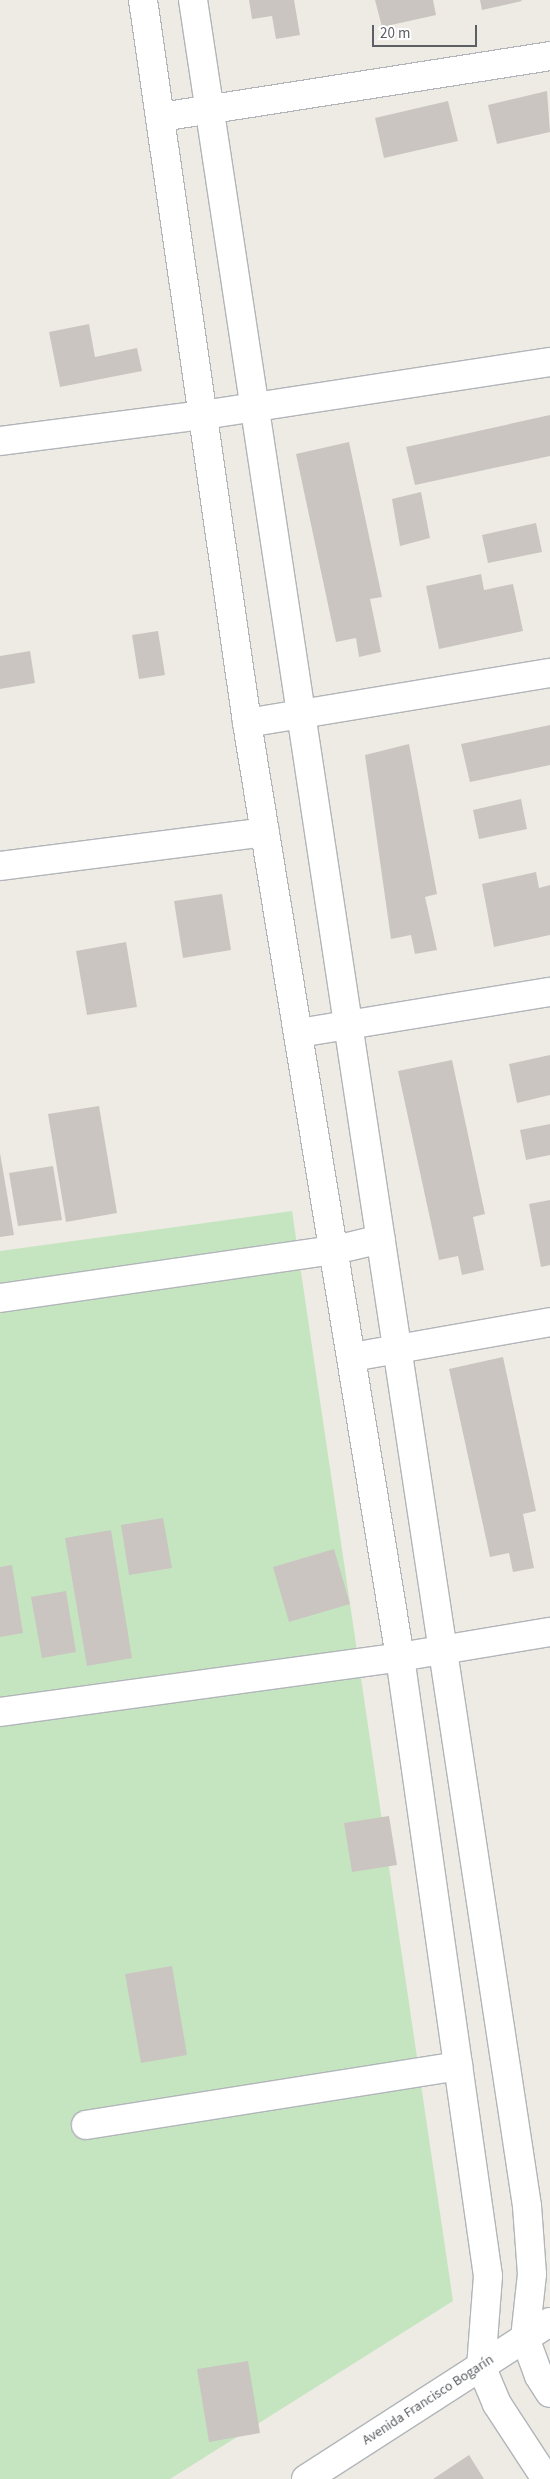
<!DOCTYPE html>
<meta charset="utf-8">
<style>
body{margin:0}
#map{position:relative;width:550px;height:2479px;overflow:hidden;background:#eeebe4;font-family:"Source Sans 3",sans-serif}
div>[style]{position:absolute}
.green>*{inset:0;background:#c5e5c1}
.building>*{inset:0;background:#cac5c1}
.roads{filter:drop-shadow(1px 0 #b1b5b9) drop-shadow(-1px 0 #b1b5b9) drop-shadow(0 1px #b1b5b9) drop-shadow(0 -1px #b1b5b9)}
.street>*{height:28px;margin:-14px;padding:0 14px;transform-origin:14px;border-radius:14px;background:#fff}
.secondary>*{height:28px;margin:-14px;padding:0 14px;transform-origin:14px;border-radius:14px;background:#fff}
span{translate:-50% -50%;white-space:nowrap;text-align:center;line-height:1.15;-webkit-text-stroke:4px #fff;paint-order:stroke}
.street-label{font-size:14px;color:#5c6064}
.scale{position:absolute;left:372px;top:25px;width:105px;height:22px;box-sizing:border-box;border:2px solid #5c6064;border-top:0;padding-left:6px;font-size:15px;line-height:18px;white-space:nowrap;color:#5c6064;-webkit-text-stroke:4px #fff;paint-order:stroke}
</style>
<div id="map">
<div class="green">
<div style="clip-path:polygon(292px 1211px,453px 2301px,170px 2479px,0 2479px,0 1251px)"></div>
</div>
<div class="building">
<div style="clip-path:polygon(249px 0,294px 0,300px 35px,276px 39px,272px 16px,252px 19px)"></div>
<div style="clip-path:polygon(375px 0,433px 0,436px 15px,382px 27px)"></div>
<div style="clip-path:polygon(480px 0,521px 0,522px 1px,482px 10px)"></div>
<div style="clip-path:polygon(547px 91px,550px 132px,497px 144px,488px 105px)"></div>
<div style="clip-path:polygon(448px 101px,458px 141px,384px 158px,375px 118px)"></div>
<div style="clip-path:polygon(89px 324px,95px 357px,137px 348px,142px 371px,60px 387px,49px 332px)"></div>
<div style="clip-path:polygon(550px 415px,550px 456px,415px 485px,406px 447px)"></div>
<div style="clip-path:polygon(349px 442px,382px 597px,370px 599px,381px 652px,359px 657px,356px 638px,336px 642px,296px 454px)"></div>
<div style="clip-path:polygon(421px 492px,430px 538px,400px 546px,392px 499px)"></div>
<div style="clip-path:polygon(536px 523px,542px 552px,488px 563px,482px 535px)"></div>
<div style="clip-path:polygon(481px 574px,484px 590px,513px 584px,523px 631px,439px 649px,426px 586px)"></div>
<div style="clip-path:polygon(158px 631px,165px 675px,139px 679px,132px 635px)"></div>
<div style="clip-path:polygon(30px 651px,35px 683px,0 689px,0 656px)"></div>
<div style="clip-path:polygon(550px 725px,550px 765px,470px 782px,461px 744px)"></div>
<div style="clip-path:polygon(409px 744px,437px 894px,425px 897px,437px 950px,415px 954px,411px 935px,391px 939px,365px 755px)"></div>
<div style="clip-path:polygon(521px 799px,527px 829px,479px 839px,473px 810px)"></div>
<div style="clip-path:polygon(536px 872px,539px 888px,550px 885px,550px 935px,494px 947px,482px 884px)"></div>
<div style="clip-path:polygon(222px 894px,231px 950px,183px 958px,174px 901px)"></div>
<div style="clip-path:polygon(126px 942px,137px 1007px,87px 1015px,76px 951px)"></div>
<div style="clip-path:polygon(550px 1055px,550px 1095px,517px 1103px,509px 1064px)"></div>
<div style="clip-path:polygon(452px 1060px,485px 1214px,473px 1217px,484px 1270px,462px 1275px,458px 1256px,439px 1260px,398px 1071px)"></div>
<div style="clip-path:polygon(99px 1106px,117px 1213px,66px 1222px,48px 1114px)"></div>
<div style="clip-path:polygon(550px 1124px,550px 1155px,526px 1160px,520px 1130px)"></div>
<div style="clip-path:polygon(0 1153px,14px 1235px,0 1237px)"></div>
<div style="clip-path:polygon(53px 1166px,62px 1220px,18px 1226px,9px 1173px)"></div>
<div style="clip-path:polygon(550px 1200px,550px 1265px,541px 1267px,529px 1204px)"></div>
<div style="clip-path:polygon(503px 1357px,536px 1511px,523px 1514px,534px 1568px,513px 1572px,509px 1553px,490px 1557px,449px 1369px)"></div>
<div style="clip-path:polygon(163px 1518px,172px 1568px,129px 1575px,121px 1525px)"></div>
<div style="clip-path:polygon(111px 1530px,132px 1658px,87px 1666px,65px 1538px)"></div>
<div style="clip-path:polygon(334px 1549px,350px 1604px,289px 1622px,273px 1567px)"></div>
<div style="clip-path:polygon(12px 1565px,23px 1633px,0 1637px,0 1567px)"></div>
<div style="clip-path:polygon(66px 1591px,76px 1652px,42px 1658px,31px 1597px)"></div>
<div style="clip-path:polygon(389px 1816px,397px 1865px,352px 1872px,344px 1823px)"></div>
<div style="clip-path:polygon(172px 1966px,187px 2055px,141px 2063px,125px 1974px)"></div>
<div style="clip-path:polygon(248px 2361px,260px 2433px,209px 2442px,197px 2369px)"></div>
<div style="clip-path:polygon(469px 2455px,484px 2479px,433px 2479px)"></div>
</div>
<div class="roads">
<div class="street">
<div style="left:143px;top:0;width:730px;rotate:81.81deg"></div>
<div style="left:247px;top:723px;width:946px;rotate:80.7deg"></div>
<div style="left:400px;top:1657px;width:625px;rotate:81.91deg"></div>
<div style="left:488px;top:2276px;width:90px;rotate:94.4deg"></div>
<div style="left:193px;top:0;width:2231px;rotate:81.39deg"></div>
<div style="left:527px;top:2206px;width:68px;rotate:85.8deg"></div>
<div style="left:532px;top:2274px;width:64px;rotate:96.2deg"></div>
<div style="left:161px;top:117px;width:394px;rotate:-8.9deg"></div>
<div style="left:0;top:441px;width:205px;rotate:-7.3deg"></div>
<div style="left:203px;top:415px;width:351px;rotate:-8.7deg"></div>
<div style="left:247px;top:723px;width:307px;rotate:-9.4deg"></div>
<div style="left:0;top:866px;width:267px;rotate:-7.3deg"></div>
<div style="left:299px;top:1033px;width:254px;rotate:-9.3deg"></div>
<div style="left:0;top:1298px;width:338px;rotate:-8.2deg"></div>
<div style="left:335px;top:1250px;width:47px;rotate:-13.4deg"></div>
<div style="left:352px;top:1357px;width:201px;rotate:-10deg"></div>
<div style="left:0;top:1712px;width:404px;rotate:-7.8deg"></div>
<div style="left:400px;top:1657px;width:152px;rotate:-9.5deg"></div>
<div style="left:86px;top:2125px;width:377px;rotate:-9deg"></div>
</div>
<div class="secondary">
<div style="left:525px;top:2338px;width:40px;rotate:69.8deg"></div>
<div style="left:539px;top:2376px;width:20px;rotate:57deg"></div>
<div style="left:481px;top:2366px;width:41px;rotate:67.2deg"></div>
<div style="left:497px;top:2404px;width:90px;rotate:56.8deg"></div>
<div style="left:306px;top:2479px;width:290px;rotate:-32.8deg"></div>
</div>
</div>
<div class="street-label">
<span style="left:428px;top:2400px;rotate:-33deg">Avenida Francisco Bogarín</span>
</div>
<div class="scale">20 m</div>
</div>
